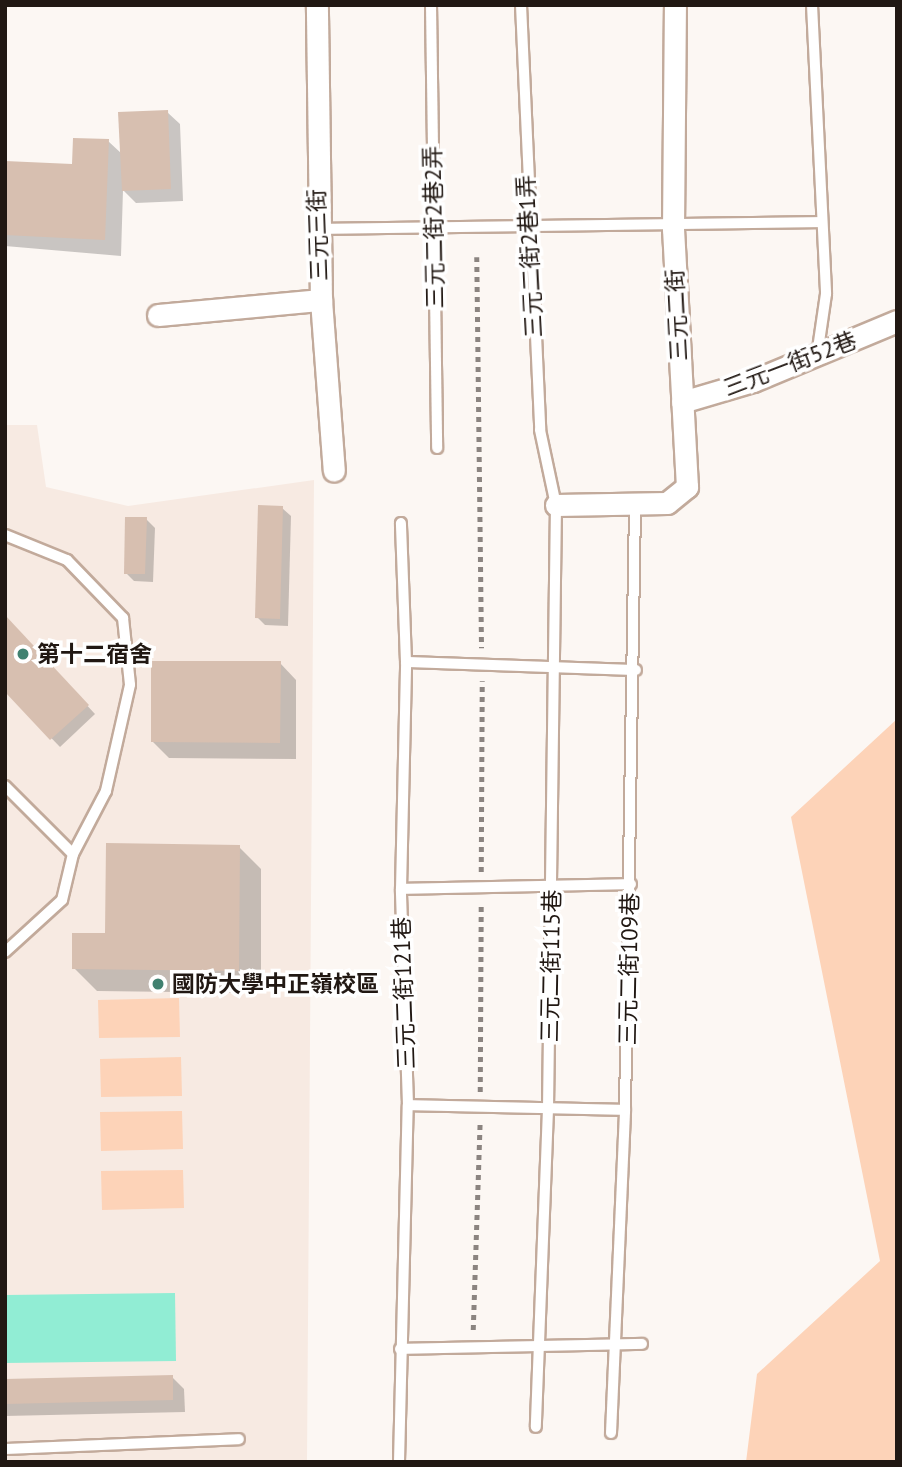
<!DOCTYPE html>
<meta charset="utf-8">
<style>
body{margin:0}
#map{position:relative;width:902px;height:1467px;overflow:hidden;background:#fcf7f3;font-family:"PT Sans","Noto Sans TC",sans-serif}
div>[style]{position:absolute}
.built>*{inset:0;background:#f7eae2}
.green>*{inset:0;background:#fdd3b8}
.water>*{inset:0;background:#91edd4}
.shadow>*{inset:0;background:#0003}
.building>*{inset:0;background:#d7bfb0}
.path>*{height:4.5px;margin-top:-2.25px;transform-origin:0;background:repeating-linear-gradient(90deg,#8b8480 0 5px,transparent 0 10px)}
.roads{filter:drop-shadow(2px 0 #c2aa9b) drop-shadow(-2px 0 #c2aa9b) drop-shadow(0 2px #c2aa9b) drop-shadow(0 -2px #c2aa9b)}
.lane>*{height:10px;margin:-5px;padding:0 5px;transform-origin:5px;border-radius:5px;background:#fff}
.street>*{height:21px;margin:-10.5px;padding:0 10.5px;transform-origin:10.5px;border-radius:10.5px;background:#fff}
.dots>*{width:19px;height:19px;translate:-50% -50%;box-sizing:border-box;border:4px solid #fff;border-radius:50%}
span{translate:-50% -50%;white-space:nowrap;text-align:center;line-height:1.15;-webkit-text-stroke:7px #fff;paint-order:stroke}
.street-label{font-size:23px;color:#211813}
.poi-label{font-size:23px;color:#211813;font-weight:700}
.left{translate:0 -50%;text-align:left}
.frame{position:absolute;inset:0;border:7px solid #211813;pointer-events:none}
</style>
<div id="map">
<div class="built">
<div style="clip-path:polygon(5px 425px,37px 425px,46px 487px,128px 506px,314px 480px,307px 1462px,5px 1462px)"></div>
</div>
<div class="green">
<div style="clip-path:polygon(897px 719px,897px 1462px,746px 1462px,757px 1374px,880px 1261px,791px 817px)"></div>
<div style="clip-path:polygon(179px 998px,180px 1037px,99px 1038px,98px 1000px)"></div>
<div style="clip-path:polygon(181px 1057px,182px 1096px,101px 1097px,100px 1059px)"></div>
<div style="clip-path:polygon(182px 1111px,183px 1149px,101px 1151px,100px 1112px)"></div>
<div style="clip-path:polygon(183px 1170px,184px 1208px,102px 1210px,101px 1171px)"></div>
</div>
<div class="water">
<div style="clip-path:polygon(175px 1293px,176px 1361px,5px 1363px,5px 1295px)"></div>
</div>
<div class="shadow">
<div style="clip-path:polygon(167px 112px,180px 124px,183px 201px,136px 203px,123px 190px,121px 256px,5px 246px,5px 162px,73px 166px,108px 141px,122px 154px)"></div>
<div style="clip-path:polygon(282px 508px,291px 516px,288px 626px,265px 625px,257px 617px)"></div>
<div style="clip-path:polygon(146px 519px,155px 528px,153px 582px,134px 581px,126px 573px)"></div>
<div style="clip-path:polygon(5px 617px,95px 714px,60px 747px,5px 690px)"></div>
<div style="clip-path:polygon(280px 663px,296px 680px,296px 759px,169px 758px,153px 742px)"></div>
<div style="clip-path:polygon(239px 847px,261px 869px,261px 993px,97px 991px,74px 968px,107px 935px)"></div>
<div style="clip-path:polygon(172px 1377px,184px 1389px,185px 1412px,5px 1416px,5px 1380px)"></div>
</div>
<div class="building">
<div style="clip-path:polygon(168px 110px,171px 189px,122px 191px,118px 112px)"></div>
<div style="clip-path:polygon(73px 138px,109px 139px,105px 240px,5px 235px,5px 161px,72px 164px)"></div>
<div style="clip-path:polygon(258px 505px,283px 506px,280px 619px,255px 618px)"></div>
<div style="clip-path:polygon(125px 517px,147px 517px,145px 574px,124px 574px)"></div>
<div style="clip-path:polygon(5px 615px,89px 705px,50px 740px,5px 692px)"></div>
<div style="clip-path:polygon(151px 661px,281px 661px,280px 743px,151px 742px)"></div>
<div style="clip-path:polygon(106px 843px,240px 845px,239px 971px,72px 969px,72px 933px,105px 933px)"></div>
<div style="clip-path:polygon(173px 1375px,173px 1400px,5px 1404px,5px 1379px)"></div>
</div>
<div class="path">
<div style="left:477px;top:257px;width:391px;rotate:89.3deg"></div>
<div style="left:481px;top:872px;width:191px;rotate:-89.7deg"></div>
<div style="left:480px;top:1092px;width:187px;rotate:-89.7deg"></div>
<div style="left:473px;top:1330px;width:208px;rotate:-88.1deg"></div>
</div>
<div class="roads">
<div class="lane">
<div style="left:431px;top:5px;width:443px;rotate:89.2deg"></div>
<div style="left:521px;top:5px;width:425px;rotate:87.4deg"></div>
<div style="left:540px;top:430px;width:77px;rotate:78deg"></div>
<div style="left:556px;top:505px;width:604px;rotate:90.76deg"></div>
<div style="left:548px;top:1109px;width:318px;rotate:92.2deg"></div>
<div style="left:812px;top:5px;width:289px;rotate:87.2deg"></div>
<div style="left:826px;top:294px;width:63px;rotate:98.3deg"></div>
<div style="left:319px;top:229px;width:502px;rotate:-0.8deg"></div>
<div style="left:5px;top:535px;width:67px;rotate:22deg"></div>
<div style="left:67px;top:560px;width:81px;rotate:46deg"></div>
<div style="left:123px;top:618px;width:67px;rotate:84deg"></div>
<div style="left:130px;top:685px;width:109px;rotate:102.8deg"></div>
<div style="left:106px;top:791px;width:71px;rotate:117.6deg"></div>
<div style="left:73px;top:854px;width:47px;rotate:103.4deg"></div>
<div style="left:62px;top:900px;width:77px;rotate:137.6deg"></div>
<div style="left:406px;top:662px;width:230px;rotate:2deg"></div>
<div style="left:5px;top:786px;width:96px;rotate:45deg"></div>
<div style="left:401px;top:889px;width:230px;rotate:-1.2deg"></div>
<div style="left:408px;top:1105px;width:217px;rotate:1.3deg"></div>
<div style="left:400px;top:1349px;width:242px;rotate:-1.2deg"></div>
<div style="left:611px;top:1433px;width:323px;rotate:-87.5deg"></div>
<div style="left:625px;top:1110px;width:605px;rotate:-89.05deg"></div>
<div style="left:5px;top:1449px;width:234px;rotate:-2.4deg"></div>
<div style="left:399px;top:1462px;width:357px;rotate:-88.6deg"></div>
<div style="left:408px;top:1105px;width:216px;rotate:-91.9deg"></div>
<div style="left:401px;top:889px;width:227px;rotate:-88.7deg"></div>
<div style="left:406px;top:662px;width:139px;rotate:-92.1deg"></div>
</div>
<div class="street">
<div style="left:321px;top:300px;width:171px;rotate:85.7deg"></div>
<div style="left:158px;top:315px;width:164px;rotate:-5.3deg"></div>
<div style="left:321px;top:300px;width:295px;rotate:-90.8deg"></div>
<div style="left:682px;top:402px;width:74px;rotate:-16.5deg"></div>
<div style="left:753px;top:381px;width:156px;rotate:-22.6deg"></div>
<div style="left:556px;top:505px;width:111px;rotate:-1deg"></div>
<div style="left:667px;top:503px;width:26px;rotate:-39deg"></div>
<div style="left:687px;top:487px;width:258px;rotate:-93.1deg"></div>
<div style="left:673px;top:229px;width:224px;rotate:-89.5deg"></div>
</div>
</div>
<div class="dots">
<div style="left:23px;top:654px;background:#408170"></div>
<div style="left:158px;top:984px;background:#408170"></div>
</div>
<div class="street-label">
<span style="left:434px;top:227px;rotate:-91deg">三元二街2巷2弄</span>
<span style="left:318px;top:235px;rotate:-92deg">三元三街</span>
<span style="left:530px;top:256px;rotate:-93deg">三元二街2巷1弄</span>
<span style="left:677px;top:315px;rotate:-93deg">三元二街</span>
<span style="left:790px;top:364px;rotate:-21deg">三元一街52巷</span>
<span style="left:551px;top:966px;rotate:-89deg">三元二街115巷</span>
<span style="left:629px;top:969px;rotate:-89deg">三元二街109巷</span>
<span style="left:404px;top:993px;rotate:-92deg">三元二街121巷</span>
</div>
<div class="poi-label">
<span class="left" style="left:37px;top:654px">第十二宿舍</span>
<span class="left" style="left:172px;top:984px">國防大學中正嶺校區</span>
</div>
<div class="frame"></div>
</div>
